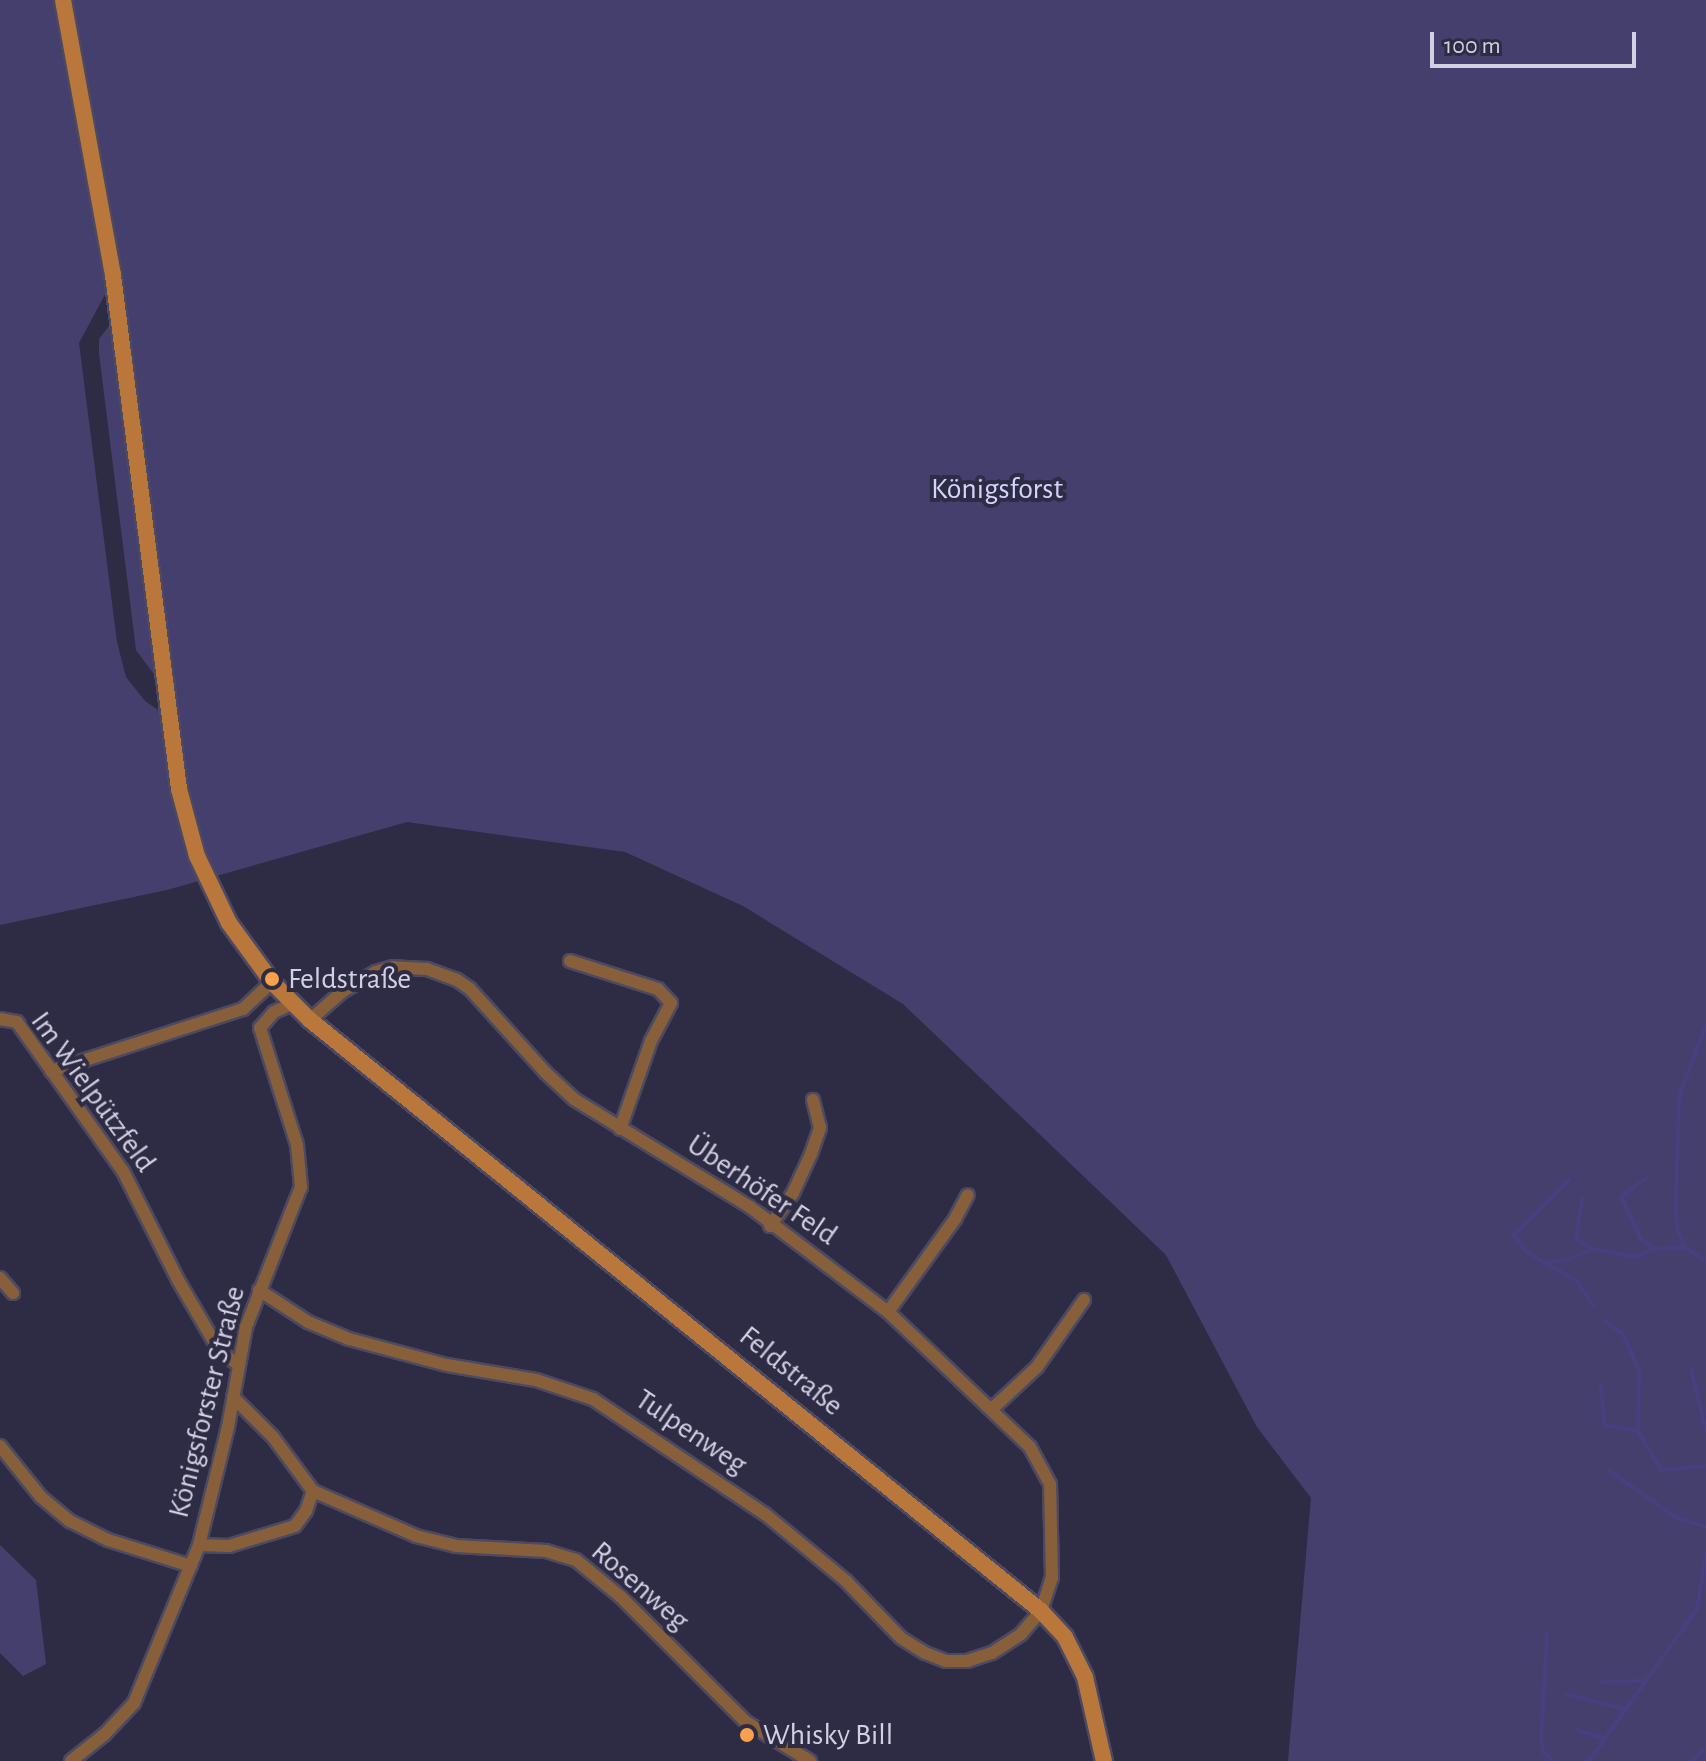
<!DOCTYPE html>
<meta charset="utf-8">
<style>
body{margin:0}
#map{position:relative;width:1706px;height:1761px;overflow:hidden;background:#2e2c45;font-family:"Alegreya Sans",sans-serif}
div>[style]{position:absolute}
.green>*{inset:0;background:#443f6d}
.stream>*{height:4px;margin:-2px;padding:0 2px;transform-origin:2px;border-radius:2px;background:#493f80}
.roads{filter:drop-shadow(2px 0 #4c4a61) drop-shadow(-2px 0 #4c4a61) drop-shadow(0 2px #4c4a61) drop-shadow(0 -2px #4c4a61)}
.street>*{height:12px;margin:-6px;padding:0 6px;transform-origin:6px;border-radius:6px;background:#885f3b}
.secondary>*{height:16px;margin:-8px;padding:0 8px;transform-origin:8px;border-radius:8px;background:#ba773b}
.dots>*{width:22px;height:22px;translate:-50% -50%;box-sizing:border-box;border:4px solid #2e2c45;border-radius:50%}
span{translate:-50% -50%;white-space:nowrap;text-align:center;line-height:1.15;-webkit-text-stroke:8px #2e2c45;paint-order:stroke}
.park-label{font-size:30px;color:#d4d3fa}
.poi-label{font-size:30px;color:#d2d1e1}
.left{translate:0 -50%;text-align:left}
.street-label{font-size:30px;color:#d2d1e1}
.scale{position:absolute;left:1430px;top:32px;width:206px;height:36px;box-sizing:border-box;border:4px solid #d2d1e1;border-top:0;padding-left:10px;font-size:24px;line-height:28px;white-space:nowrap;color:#d2d1e1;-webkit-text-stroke:6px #2e2c45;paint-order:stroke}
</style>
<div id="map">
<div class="green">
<div style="clip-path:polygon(evenodd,0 0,1706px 0,1706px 1761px,1288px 1761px,1311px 1498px,1257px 1427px,1166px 1255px,903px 1004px,743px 906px,625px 852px,407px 822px,167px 890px,0 925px,0 0,108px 289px,112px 322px,99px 339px,99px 353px,136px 650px,156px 677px,161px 712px,145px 701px,126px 677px,117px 642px,79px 343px,108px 289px)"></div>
<div style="clip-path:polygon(0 1545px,36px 1580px,46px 1664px,23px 1676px,0 1653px)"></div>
</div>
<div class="stream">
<div style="left:1706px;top:1025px;width:76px;rotate:110.8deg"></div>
<div style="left:1679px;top:1096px;width:109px;rotate:91.6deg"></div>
<div style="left:1676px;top:1205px;width:24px;rotate:88deg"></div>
<div style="left:1677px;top:1229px;width:20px;rotate:66deg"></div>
<div style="left:1685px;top:1247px;width:25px;rotate:34deg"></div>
<div style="left:1646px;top:1178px;width:31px;rotate:143deg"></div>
<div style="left:1621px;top:1197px;width:47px;rotate:64.5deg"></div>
<div style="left:1641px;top:1239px;width:16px;rotate:35deg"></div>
<div style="left:1569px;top:1180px;width:78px;rotate:135deg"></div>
<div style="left:1514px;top:1235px;width:17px;rotate:54deg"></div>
<div style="left:1524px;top:1249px;width:24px;rotate:35deg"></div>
<div style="left:1544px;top:1263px;width:24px;rotate:-7deg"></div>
<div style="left:1568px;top:1260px;width:27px;rotate:-24deg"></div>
<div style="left:1593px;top:1249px;width:44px;rotate:10.5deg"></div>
<div style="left:1636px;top:1257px;width:18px;rotate:-27deg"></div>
<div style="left:1652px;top:1249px;width:33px;rotate:-3deg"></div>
<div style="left:1582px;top:1199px;width:40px;rotate:98.5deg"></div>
<div style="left:1576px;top:1239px;width:20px;rotate:30deg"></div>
<div style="left:1545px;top:1263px;width:37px;rotate:29deg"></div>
<div style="left:1577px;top:1281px;width:29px;rotate:56deg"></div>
<div style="left:1606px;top:1322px;width:21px;rotate:35deg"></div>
<div style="left:1623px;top:1334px;width:40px;rotate:66.6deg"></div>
<div style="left:1639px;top:1371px;width:60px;rotate:91deg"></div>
<div style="left:1638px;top:1431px;width:45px;rotate:59.5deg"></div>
<div style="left:1661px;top:1470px;width:45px;rotate:-5.1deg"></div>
<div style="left:1691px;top:1369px;width:63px;rotate:76.2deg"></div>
<div style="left:1600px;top:1383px;width:42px;rotate:83.2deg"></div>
<div style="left:1605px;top:1425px;width:34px;rotate:10deg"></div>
<div style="left:1610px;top:1471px;width:80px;rotate:35.3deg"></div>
<div style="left:1675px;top:1517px;width:33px;rotate:18deg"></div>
<div style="left:1547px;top:1635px;width:104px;rotate:93.3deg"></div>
<div style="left:1541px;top:1739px;width:13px;rotate:81deg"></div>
<div style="left:1543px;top:1752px;width:13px;rotate:42deg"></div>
<div style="left:1602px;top:1682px;width:42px;rotate:-1.4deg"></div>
<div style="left:1567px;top:1694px;width:58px;rotate:15deg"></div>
<div style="left:1576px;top:1730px;width:29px;rotate:16deg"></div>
<div style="left:1589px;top:1761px;width:186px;rotate:-54.6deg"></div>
<div style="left:1697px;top:1609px;width:56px;rotate:-80.7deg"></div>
<div style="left:1692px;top:1761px;width:19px;rotate:-43deg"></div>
</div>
<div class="roads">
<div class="street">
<div style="left:570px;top:961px;width:92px;rotate:17.7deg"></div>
<div style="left:658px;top:989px;width:19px;rotate:47deg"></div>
<div style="left:671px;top:1003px;width:43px;rotate:117.8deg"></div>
<div style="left:651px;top:1041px;width:93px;rotate:109.4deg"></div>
<div style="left:0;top:1019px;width:17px;rotate:10deg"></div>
<div style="left:17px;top:1022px;width:183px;rotate:54.6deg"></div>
<div style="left:123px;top:1171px;width:122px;rotate:63.2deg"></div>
<div style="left:178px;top:1280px;width:83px;rotate:59.7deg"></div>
<div style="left:220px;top:1352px;width:22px;rotate:34deg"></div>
<div style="left:51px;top:1071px;width:202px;rotate:-17.9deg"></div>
<div style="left:243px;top:1009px;width:40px;rotate:-43deg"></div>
<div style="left:770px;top:1226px;width:40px;rotate:-55.1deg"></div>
<div style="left:793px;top:1193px;width:43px;rotate:-65.2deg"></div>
<div style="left:811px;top:1154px;width:28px;rotate:-71deg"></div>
<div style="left:820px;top:1128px;width:29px;rotate:-104deg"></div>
<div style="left:0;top:1278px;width:20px;rotate:49deg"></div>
<div style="left:259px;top:1290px;width:59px;rotate:33.1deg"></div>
<div style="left:308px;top:1322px;width:44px;rotate:22.5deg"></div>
<div style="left:349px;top:1339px;width:101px;rotate:14.9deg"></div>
<div style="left:447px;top:1365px;width:90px;rotate:9.6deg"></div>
<div style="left:536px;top:1380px;width:60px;rotate:18.4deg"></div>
<div style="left:593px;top:1399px;width:207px;rotate:33.8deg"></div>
<div style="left:765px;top:1514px;width:105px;rotate:39.6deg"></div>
<div style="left:846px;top:1581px;width:79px;rotate:46deg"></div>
<div style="left:901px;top:1638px;width:28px;rotate:32deg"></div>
<div style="left:925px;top:1653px;width:22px;rotate:21deg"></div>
<div style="left:946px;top:1661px;width:21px"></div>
<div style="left:967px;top:1661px;width:26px;rotate:-18deg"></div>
<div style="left:992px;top:1653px;width:35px;rotate:-33deg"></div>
<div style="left:1021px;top:1634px;width:30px;rotate:-49deg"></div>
<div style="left:1041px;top:1611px;width:35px;rotate:-72deg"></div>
<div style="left:1052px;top:1578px;width:94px;rotate:-91.2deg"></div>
<div style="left:1050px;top:1484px;width:42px;rotate:-118.4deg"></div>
<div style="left:1030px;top:1447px;width:196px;rotate:-136.4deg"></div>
<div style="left:888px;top:1312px;width:173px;rotate:-142.7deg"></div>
<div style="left:750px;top:1207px;width:206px;rotate:-148.5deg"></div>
<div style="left:574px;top:1099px;width:38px;rotate:-137deg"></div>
<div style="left:546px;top:1073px;width:113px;rotate:-132.1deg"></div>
<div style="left:470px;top:989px;width:16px;rotate:-145deg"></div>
<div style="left:457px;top:980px;width:33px;rotate:-160deg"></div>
<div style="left:426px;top:969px;width:33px;rotate:-177deg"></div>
<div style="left:393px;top:967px;width:18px;rotate:164deg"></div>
<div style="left:376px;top:972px;width:38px;rotate:150deg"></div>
<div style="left:343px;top:991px;width:44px;rotate:138.7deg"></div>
<div style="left:888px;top:1312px;width:115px;rotate:-54.2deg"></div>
<div style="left:955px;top:1219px;width:27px;rotate:-62deg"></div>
<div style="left:233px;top:1397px;width:57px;rotate:45deg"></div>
<div style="left:273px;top:1437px;width:67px;rotate:53.5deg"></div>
<div style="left:313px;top:1491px;width:112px;rotate:23.6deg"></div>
<div style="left:416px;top:1536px;width:41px;rotate:14deg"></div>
<div style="left:456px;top:1546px;width:90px;rotate:3.2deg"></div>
<div style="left:546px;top:1551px;width:31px;rotate:17deg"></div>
<div style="left:576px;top:1560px;width:58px;rotate:39.4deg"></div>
<div style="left:621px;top:1597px;width:177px;rotate:45deg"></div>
<div style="left:746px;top:1722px;width:75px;rotate:31.4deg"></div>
<div style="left:993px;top:1408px;width:60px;rotate:-43deg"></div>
<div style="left:1037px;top:1367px;width:82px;rotate:-55deg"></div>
<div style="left:0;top:1446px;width:65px;rotate:51.2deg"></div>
<div style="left:41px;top:1497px;width:38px;rotate:40deg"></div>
<div style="left:70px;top:1521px;width:42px;rotate:26.6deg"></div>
<div style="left:108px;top:1540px;width:87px;rotate:17.4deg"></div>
<div style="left:199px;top:1545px;width:30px;rotate:2deg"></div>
<div style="left:229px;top:1546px;width:69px;rotate:-16.9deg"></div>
<div style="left:295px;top:1526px;width:19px;rotate:-54deg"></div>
<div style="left:306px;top:1511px;width:21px;rotate:-71deg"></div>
<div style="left:71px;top:1761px;width:43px;rotate:-38.5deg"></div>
<div style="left:105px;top:1734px;width:42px;rotate:-46.9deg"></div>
<div style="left:134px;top:1703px;width:171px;rotate:-67.6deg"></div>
<div style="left:199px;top:1545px;width:122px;rotate:-76.2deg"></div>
<div style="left:228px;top:1427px;width:102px;rotate:-79.8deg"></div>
<div style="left:246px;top:1327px;width:150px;rotate:-68.6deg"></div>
<div style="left:301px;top:1187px;width:42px;rotate:-95.4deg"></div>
<div style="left:297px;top:1145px;width:123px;rotate:-107.5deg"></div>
<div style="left:260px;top:1028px;width:21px;rotate:-49deg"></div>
<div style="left:274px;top:1012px;width:20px;rotate:-24deg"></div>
</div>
<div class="secondary">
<div style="left:63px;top:0;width:280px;rotate:79.7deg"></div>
<div style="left:113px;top:275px;width:518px;rotate:82.68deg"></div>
<div style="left:179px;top:789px;width:69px;rotate:75deg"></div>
<div style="left:197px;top:856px;width:74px;rotate:64.5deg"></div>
<div style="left:229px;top:923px;width:73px;rotate:53.9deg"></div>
<div style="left:272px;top:982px;width:54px;rotate:45deg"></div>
<div style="left:310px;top:1020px;width:940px;rotate:38.95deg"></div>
<div style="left:1041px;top:1611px;width:35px;rotate:47deg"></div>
<div style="left:1065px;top:1637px;width:45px;rotate:63.4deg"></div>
<div style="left:1085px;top:1677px;width:86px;rotate:77.3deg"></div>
</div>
</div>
<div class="dots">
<div style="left:272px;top:979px;background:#f9a04d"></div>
<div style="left:747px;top:1735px;background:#f9a04d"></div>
</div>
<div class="park-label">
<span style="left:997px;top:489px">Königsforst</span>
</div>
<div class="poi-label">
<span class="left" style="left:288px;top:979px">Feldstraße</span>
<span class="left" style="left:763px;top:1735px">Whisky Bill</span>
</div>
<div class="street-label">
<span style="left:93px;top:1092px;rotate:54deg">Im Wielpützfeld</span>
<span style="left:762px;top:1190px;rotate:34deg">Überhöfer Feld</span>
<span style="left:791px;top:1371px;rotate:39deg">Feldstraße</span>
<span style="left:207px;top:1402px;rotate:-76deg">Königsforster Straße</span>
<span style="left:691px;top:1432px;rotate:34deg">Tulpenweg</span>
<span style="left:640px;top:1586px;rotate:41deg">Rosenweg</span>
</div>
<div class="scale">100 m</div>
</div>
